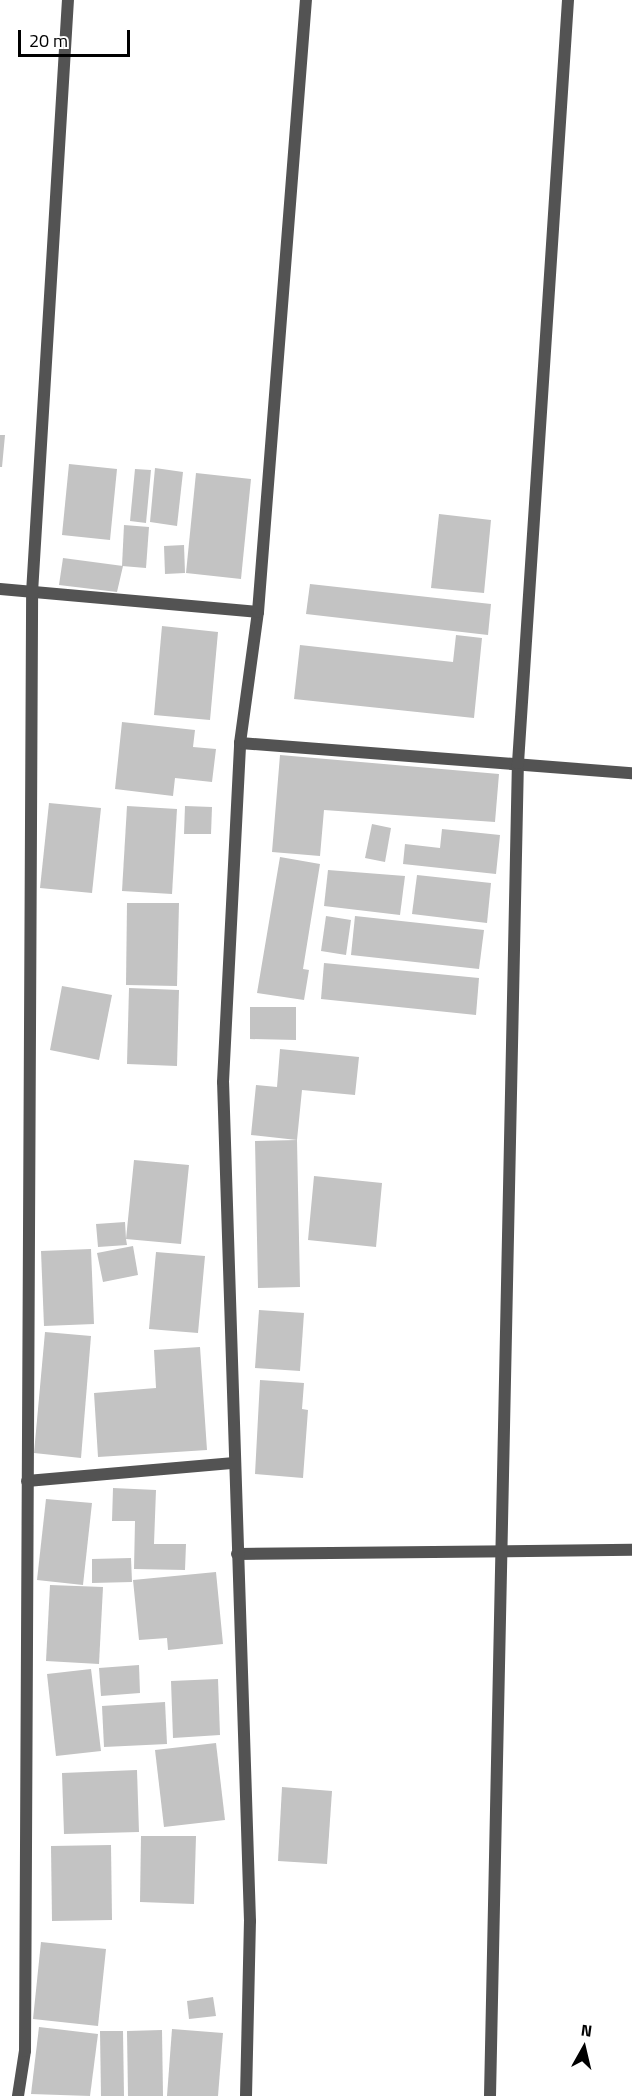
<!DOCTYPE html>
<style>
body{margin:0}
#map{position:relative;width:632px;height:2096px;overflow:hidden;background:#fff;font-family:"Titillium Web",sans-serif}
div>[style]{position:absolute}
.building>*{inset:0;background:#c3c3c3}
.minor>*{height:12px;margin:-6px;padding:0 6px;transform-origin:6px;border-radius:6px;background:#535353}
span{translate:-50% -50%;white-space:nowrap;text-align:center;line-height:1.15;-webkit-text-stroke:5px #fff;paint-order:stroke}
.north{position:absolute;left:554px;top:2018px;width:60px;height:60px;-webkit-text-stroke:4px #fff;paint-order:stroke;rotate:8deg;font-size:16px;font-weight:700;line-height:24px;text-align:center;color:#000}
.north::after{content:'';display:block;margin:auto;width:21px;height:27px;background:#000;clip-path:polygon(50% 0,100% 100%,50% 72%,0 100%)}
.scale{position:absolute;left:18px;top:30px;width:112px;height:27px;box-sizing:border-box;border:3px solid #000;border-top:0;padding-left:8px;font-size:18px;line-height:21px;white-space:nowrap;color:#000;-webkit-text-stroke:4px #fff;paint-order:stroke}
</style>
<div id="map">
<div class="building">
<div style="clip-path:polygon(0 435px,5px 435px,2px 467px,0 467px)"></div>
<div style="clip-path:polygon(69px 464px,117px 469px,110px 540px,62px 535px)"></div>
<div style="clip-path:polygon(155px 468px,183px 472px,177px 526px,150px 522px)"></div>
<div style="clip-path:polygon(135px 469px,151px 470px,146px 523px,130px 521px)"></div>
<div style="clip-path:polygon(196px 473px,251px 479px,241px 579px,186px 573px)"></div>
<div style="clip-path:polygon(439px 514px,491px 520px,484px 593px,431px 588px)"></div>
<div style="clip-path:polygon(124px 525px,149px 527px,146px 568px,122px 566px)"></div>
<div style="clip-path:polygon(184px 545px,185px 573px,165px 574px,164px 546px)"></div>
<div style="clip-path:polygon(63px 558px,123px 566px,117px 592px,59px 585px)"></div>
<div style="clip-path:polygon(310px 584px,491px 604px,488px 635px,306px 614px)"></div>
<div style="clip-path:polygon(162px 626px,218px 632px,210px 720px,154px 715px)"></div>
<div style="clip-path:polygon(456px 635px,482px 638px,474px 718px,294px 699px,300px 645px,453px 662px)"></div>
<div style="clip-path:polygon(122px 722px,195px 730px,193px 747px,216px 749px,212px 782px,175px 778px,173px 796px,115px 789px)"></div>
<div style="clip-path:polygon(280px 755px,499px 774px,495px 822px,324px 810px,320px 856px,272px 852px)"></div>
<div style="clip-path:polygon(49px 803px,101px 808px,92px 893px,40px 888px)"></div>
<div style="clip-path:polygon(127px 806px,177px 809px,172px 894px,122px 891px)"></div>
<div style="clip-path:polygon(185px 806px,212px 807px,211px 834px,184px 834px)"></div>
<div style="clip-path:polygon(372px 824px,391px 828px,385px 862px,365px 858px)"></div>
<div style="clip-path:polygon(442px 829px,500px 835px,496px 874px,403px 864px,405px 844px,440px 848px)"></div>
<div style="clip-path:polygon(280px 857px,320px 864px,303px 969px,309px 970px,304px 1000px,257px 993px)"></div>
<div style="clip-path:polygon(328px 870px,405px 876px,400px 915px,324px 906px)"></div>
<div style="clip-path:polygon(417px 875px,491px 883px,487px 923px,412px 914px)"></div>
<div style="clip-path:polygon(127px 903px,179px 903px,177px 986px,126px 985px)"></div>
<div style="clip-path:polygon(326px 916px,351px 920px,346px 955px,321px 951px)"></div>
<div style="clip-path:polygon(355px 916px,484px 930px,479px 969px,351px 955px)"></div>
<div style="clip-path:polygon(324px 963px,479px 978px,476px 1015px,321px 999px)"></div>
<div style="clip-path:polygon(62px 986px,112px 995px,99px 1060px,50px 1050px)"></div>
<div style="clip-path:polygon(129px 988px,179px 990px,177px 1066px,127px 1064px)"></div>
<div style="clip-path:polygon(250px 1007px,296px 1007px,296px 1040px,250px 1039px)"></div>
<div style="clip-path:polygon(280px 1049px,359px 1057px,355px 1095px,302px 1090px,297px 1140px,300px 1287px,258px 1288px,255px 1141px,297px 1140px,251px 1135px,256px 1085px,277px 1087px)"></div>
<div style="clip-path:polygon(134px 1160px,189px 1165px,181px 1244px,126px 1239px,127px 1245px,98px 1247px,96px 1224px,125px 1222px,126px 1239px)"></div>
<div style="clip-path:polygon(314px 1176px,382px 1183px,376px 1247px,308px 1240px)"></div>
<div style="clip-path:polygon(133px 1246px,138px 1275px,103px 1282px,97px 1253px)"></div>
<div style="clip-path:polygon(91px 1249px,94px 1324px,44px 1326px,41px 1251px)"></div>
<div style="clip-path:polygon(156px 1252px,205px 1256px,198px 1333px,149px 1329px)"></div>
<div style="clip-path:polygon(259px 1310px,304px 1313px,300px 1371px,255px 1368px)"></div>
<div style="clip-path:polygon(45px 1332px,91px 1336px,81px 1458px,34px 1453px)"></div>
<div style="clip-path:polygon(200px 1347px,207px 1450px,98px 1457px,94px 1393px,156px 1388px,154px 1350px)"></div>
<div style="clip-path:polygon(260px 1380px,304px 1383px,302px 1409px,308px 1410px,303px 1478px,255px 1474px)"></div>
<div style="clip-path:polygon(113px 1488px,156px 1490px,154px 1544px,186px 1544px,185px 1570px,134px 1569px,135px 1521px,112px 1521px)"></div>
<div style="clip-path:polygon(46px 1499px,92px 1503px,83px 1585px,37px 1580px)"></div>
<div style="clip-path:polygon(131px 1558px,132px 1582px,92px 1583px,92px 1559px)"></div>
<div style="clip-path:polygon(216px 1572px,223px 1644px,168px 1650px,167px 1638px,139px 1640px,133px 1580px)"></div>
<div style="clip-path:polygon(50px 1585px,103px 1587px,99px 1664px,46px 1661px)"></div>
<div style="clip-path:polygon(139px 1665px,140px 1693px,101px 1696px,99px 1668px)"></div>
<div style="clip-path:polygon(91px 1669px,101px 1751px,56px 1756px,47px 1674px)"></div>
<div style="clip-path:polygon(218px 1679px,220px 1735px,173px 1738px,171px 1681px)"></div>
<div style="clip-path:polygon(165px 1702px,167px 1744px,104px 1747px,102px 1706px)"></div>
<div style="clip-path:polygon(216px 1743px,225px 1820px,164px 1827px,155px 1750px)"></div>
<div style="clip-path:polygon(137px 1770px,139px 1832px,64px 1834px,62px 1773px)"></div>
<div style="clip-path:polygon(282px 1787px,332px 1791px,327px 1864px,278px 1861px)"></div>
<div style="clip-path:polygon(141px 1836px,196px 1836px,194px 1904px,140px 1902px)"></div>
<div style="clip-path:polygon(111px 1845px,112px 1920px,52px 1921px,51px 1846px)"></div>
<div style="clip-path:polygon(41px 1942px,106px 1949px,98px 2026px,33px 2019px)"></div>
<div style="clip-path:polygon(213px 1997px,216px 2016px,189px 2019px,187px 2001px)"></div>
<div style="clip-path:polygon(39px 2027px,98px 2034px,90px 2096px,31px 2094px)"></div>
<div style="clip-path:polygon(172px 2029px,223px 2033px,218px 2096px,167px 2096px)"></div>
<div style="clip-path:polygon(162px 2030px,163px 2096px,128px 2096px,127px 2031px)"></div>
<div style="clip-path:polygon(100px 2031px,123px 2031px,124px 2096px,101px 2096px)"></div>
</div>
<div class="minor">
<div style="left:0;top:589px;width:259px;rotate:5.1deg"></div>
<div style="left:240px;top:743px;width:393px;rotate:4.4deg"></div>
<div style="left:27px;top:1481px;width:208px;rotate:-5deg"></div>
<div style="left:237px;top:1554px;width:395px;rotate:-0.6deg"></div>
<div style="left:18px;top:2096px;width:46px;rotate:-81.2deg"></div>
<div style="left:25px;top:2051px;width:1458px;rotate:-89.72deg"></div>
<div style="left:32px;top:593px;width:594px;rotate:-86.53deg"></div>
<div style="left:246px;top:2096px;width:175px;rotate:-88.7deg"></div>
<div style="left:250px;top:1921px;width:839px;rotate:-91.84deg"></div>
<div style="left:223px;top:1082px;width:339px;rotate:-87.1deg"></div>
<div style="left:240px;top:743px;width:132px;rotate:-82.2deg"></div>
<div style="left:258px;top:612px;width:614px;rotate:-85.52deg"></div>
<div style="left:490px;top:2096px;width:1333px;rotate:-88.8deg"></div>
<div style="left:518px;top:763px;width:765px;rotate:-86.25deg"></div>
</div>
<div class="north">N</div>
<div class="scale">20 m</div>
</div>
